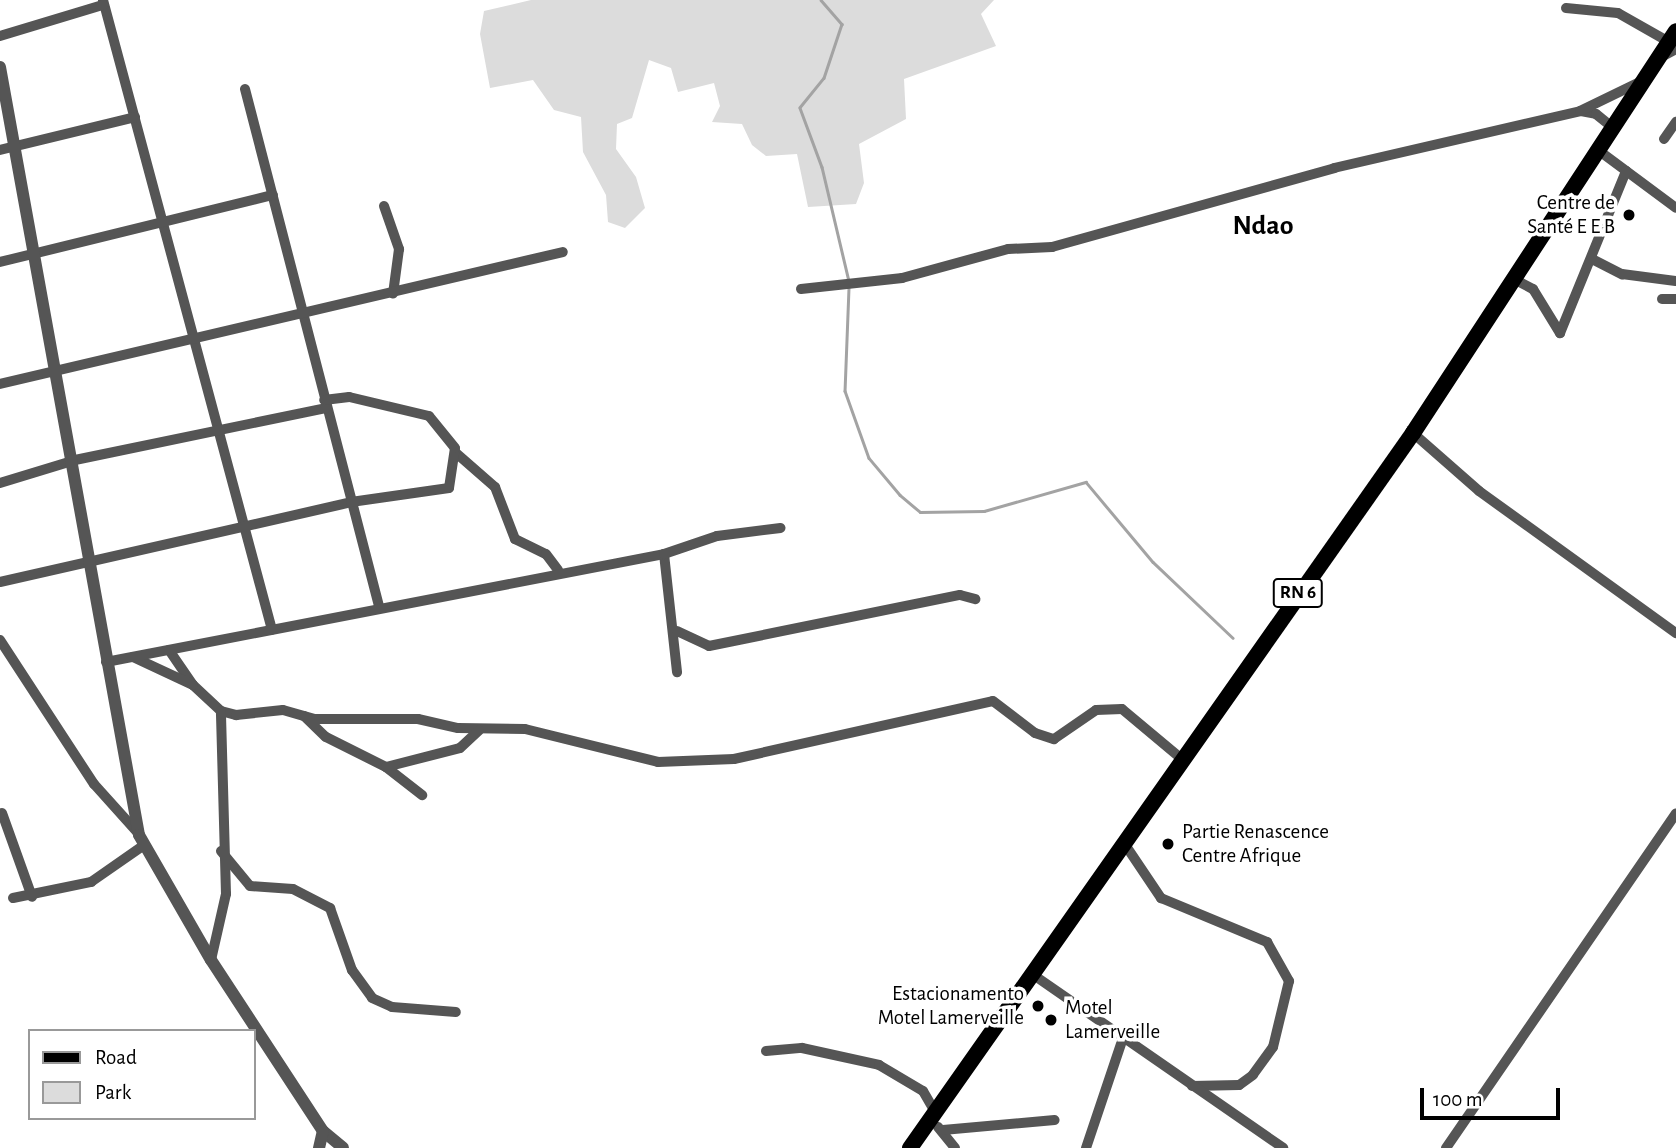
<!DOCTYPE html>
<meta charset="utf-8">
<style>
body{margin:0}
#map{position:relative;width:1676px;height:1148px;overflow:hidden;background:#fff;font-family:"Alegreya Sans",sans-serif}
div>[style]{position:absolute}
.green>*{inset:0;background:#dcdcdc}
.stream>*{height:2.5px;margin:-1.25px;padding:0 1.25px;transform-origin:1.25px;border-radius:1.25px;background:#a3a3a3}
.minor>*{height:10px;margin:-5px;padding:0 5px;transform-origin:5px;border-radius:5px;background:#555}
.tertiary>*{height:12px;margin:-6px;padding:0 6px;transform-origin:6px;border-radius:6px;background:#555}
.primary>*{height:16px;margin:-8px;padding:0 8px;transform-origin:8px;border-radius:8px;background:#000}
.dots>*{width:19px;height:19px;translate:-50% -50%;box-sizing:border-box;border:4px solid #fff;border-radius:50%}
span{translate:-50% -50%;white-space:nowrap;text-align:center;line-height:1.15;-webkit-text-stroke:7px #fff;paint-order:stroke}
.shield-label span{padding:2px 5px;background:#fff;border:2px solid;border-radius:5px;-webkit-text-stroke-width:0}
.shield-label{font-size:19px;color:#000;font-weight:700}
.poi-label{font-size:21px;color:#000}
.right{translate:-100% -50%;text-align:right}
.left{translate:0 -50%;text-align:left}
.district-label{font-size:28px;color:#000;font-weight:700}
.legend{position:absolute;left:28px;top:1029px;width:228px;height:91px;box-sizing:border-box;background:#fff;border:2px solid #999;margin:0;padding:9px 12px;list-style:none;font-size:21px;color:#000}
.legend li{display:flex;align-items:center;gap:14px;height:35px}
.legend b{width:35px;border:2px solid #999}
.scale{position:absolute;left:1420px;top:1088px;width:140px;height:32px;box-sizing:border-box;border:4px solid #000;border-top:0;padding-left:9px;font-size:21px;line-height:24px;white-space:nowrap;color:#000;-webkit-text-stroke:5px #fff;paint-order:stroke}
</style>
<div id="map">
<div class="green">
<div style="clip-path:polygon(531px 0,994px 0,981px 14px,996px 46px,904px 79px,906px 119px,859px 144px,864px 183px,856px 204px,808px 207px,797px 154px,766px 156px,752px 145px,742px 124px,712px 122px,720px 106px,714px 83px,678px 92px,671px 68px,649px 60px,632px 118px,617px 124px,616px 149px,636px 177px,645px 208px,625px 228px,608px 222px,606px 195px,583px 152px,581px 117px,554px 110px,533px 80px,490px 88px,480px 34px,484px 11px)"></div>
</div>
<div class="stream">
<div style="left:821px;top:0;width:32px;rotate:49deg"></div>
<div style="left:842px;top:24px;width:57px;rotate:108.4deg"></div>
<div style="left:824px;top:78px;width:38px;rotate:129deg"></div>
<div style="left:800px;top:108px;width:63px;rotate:69.6deg"></div>
<div style="left:822px;top:167px;width:117px;rotate:76.7deg"></div>
<div style="left:849px;top:288px;width:103px;rotate:92.2deg"></div>
<div style="left:845px;top:391px;width:71px;rotate:70.3deg"></div>
<div style="left:869px;top:458px;width:48px;rotate:50deg"></div>
<div style="left:900px;top:495px;width:26px;rotate:40deg"></div>
<div style="left:920px;top:512px;width:64px;rotate:-0.9deg"></div>
<div style="left:984px;top:511px;width:106px;rotate:-15.9deg"></div>
<div style="left:1086px;top:482px;width:104px;rotate:50.1deg"></div>
<div style="left:1153px;top:562px;width:110px;rotate:43.5deg"></div>
</div>
<div class="minor">
<div style="left:103px;top:0;width:652px;rotate:74.98deg"></div>
<div style="left:1566px;top:8px;width:52px;rotate:5.5deg"></div>
<div style="left:1618px;top:13px;width:59px;rotate:29.6deg"></div>
<div style="left:0;top:36px;width:108px;rotate:-16.8deg"></div>
<div style="left:1661px;top:57px;width:17px;rotate:-28deg"></div>
<div style="left:245px;top:89px;width:534px;rotate:75.47deg"></div>
<div style="left:1581px;top:111px;width:15px;rotate:11deg"></div>
<div style="left:1596px;top:114px;width:22px;rotate:39deg"></div>
<div style="left:1664px;top:139px;width:21px;rotate:-55deg"></div>
<div style="left:0;top:150px;width:139px;rotate:-13.7deg"></div>
<div style="left:1598px;top:150px;width:97px;rotate:36.6deg"></div>
<div style="left:384px;top:206px;width:46px;rotate:70.8deg"></div>
<div style="left:399px;top:249px;width:45px;rotate:97.6deg"></div>
<div style="left:1592px;top:259px;width:34px;rotate:27deg"></div>
<div style="left:1622px;top:274px;width:54px;rotate:7.4deg"></div>
<div style="left:0;top:262px;width:281px;rotate:-13.8deg"></div>
<div style="left:1512px;top:278px;width:24px;rotate:28deg"></div>
<div style="left:1533px;top:289px;width:52px;rotate:58.5deg"></div>
<div style="left:1560px;top:333px;width:175px;rotate:-67.8deg"></div>
<div style="left:801px;top:289px;width:102px;rotate:-6.2deg"></div>
<div style="left:902px;top:278px;width:110px;rotate:-15.3deg"></div>
<div style="left:1008px;top:249px;width:44px;rotate:-2.6deg"></div>
<div style="left:1052px;top:247px;width:293px;rotate:-15.6deg"></div>
<div style="left:1334px;top:168px;width:253px;rotate:-13deg"></div>
<div style="left:1580px;top:111px;width:67px;rotate:-25.8deg"></div>
<div style="left:1662px;top:299px;width:14px"></div>
<div style="left:0;top:384px;width:578px;rotate:-13.2deg"></div>
<div style="left:1413px;top:433px;width:88px;rotate:41.3deg"></div>
<div style="left:1479px;top:491px;width:243px;rotate:35.8deg"></div>
<div style="left:456px;top:453px;width:52px;rotate:41.1deg"></div>
<div style="left:495px;top:487px;width:56px;rotate:69deg"></div>
<div style="left:515px;top:539px;width:34px;rotate:26deg"></div>
<div style="left:546px;top:554px;width:20px;rotate:53deg"></div>
<div style="left:0;top:483px;width:78px;rotate:-17deg"></div>
<div style="left:75px;top:460px;width:256px;rotate:-11.7deg"></div>
<div style="left:664px;top:554px;width:119px;rotate:83.7deg"></div>
<div style="left:0;top:582px;width:360px;rotate:-12.8deg"></div>
<div style="left:351px;top:502px;width:99px;rotate:-8.1deg"></div>
<div style="left:449px;top:488px;width:40px;rotate:-81.5deg"></div>
<div style="left:455px;top:448px;width:41px;rotate:-129.1deg"></div>
<div style="left:429px;top:416px;width:82px;rotate:-166.6deg"></div>
<div style="left:349px;top:397px;width:25px;rotate:173deg"></div>
<div style="left:677px;top:631px;width:35px;rotate:25deg"></div>
<div style="left:709px;top:646px;width:256px;rotate:-11.5deg"></div>
<div style="left:960px;top:595px;width:16px;rotate:15deg"></div>
<div style="left:0;top:640px;width:172px;rotate:56.9deg"></div>
<div style="left:94px;top:784px;width:67px;rotate:48deg"></div>
<div style="left:169px;top:650px;width:42px;rotate:55.6deg"></div>
<div style="left:193px;top:685px;width:38px;rotate:43deg"></div>
<div style="left:221px;top:711px;width:16px;rotate:15deg"></div>
<div style="left:236px;top:715px;width:47px;rotate:-6.1deg"></div>
<div style="left:283px;top:710px;width:33px;rotate:16deg"></div>
<div style="left:315px;top:719px;width:103px"></div>
<div style="left:418px;top:719px;width:41px;rotate:12.7deg"></div>
<div style="left:458px;top:728px;width:67px;rotate:0.9deg"></div>
<div style="left:525px;top:729px;width:137px;rotate:13.9deg"></div>
<div style="left:658px;top:762px;width:76px;rotate:-2.3deg"></div>
<div style="left:734px;top:759px;width:265px;rotate:-12.6deg"></div>
<div style="left:993px;top:701px;width:53px;rotate:37.3deg"></div>
<div style="left:1035px;top:733px;width:20px;rotate:18deg"></div>
<div style="left:1054px;top:739px;width:51px;rotate:-34.6deg"></div>
<div style="left:1096px;top:710px;width:26px;rotate:-2deg"></div>
<div style="left:1122px;top:709px;width:80px;rotate:39.9deg"></div>
<div style="left:133px;top:657px;width:66px;rotate:25deg"></div>
<div style="left:106px;top:662px;width:568px;rotate:-10.95deg"></div>
<div style="left:664px;top:554px;width:56px;rotate:-18.8deg"></div>
<div style="left:717px;top:536px;width:64px;rotate:-7.2deg"></div>
<div style="left:304px;top:716px;width:30px;rotate:44deg"></div>
<div style="left:326px;top:737px;width:67px;rotate:26.6deg"></div>
<div style="left:386px;top:767px;width:46px;rotate:37.9deg"></div>
<div style="left:386px;top:767px;width:76px;rotate:-14.4deg"></div>
<div style="left:460px;top:748px;width:26px;rotate:-43deg"></div>
<div style="left:2px;top:813px;width:89px;rotate:70.3deg"></div>
<div style="left:1126px;top:846px;width:63px;rotate:56.1deg"></div>
<div style="left:1161px;top:898px;width:115px;rotate:22.5deg"></div>
<div style="left:1267px;top:942px;width:45px;rotate:60.6deg"></div>
<div style="left:1289px;top:981px;width:68px;rotate:103.6deg"></div>
<div style="left:1273px;top:1047px;width:34px;rotate:126deg"></div>
<div style="left:1253px;top:1075px;width:17px;rotate:144deg"></div>
<div style="left:1239px;top:1085px;width:47px;rotate:178.8deg"></div>
<div style="left:221px;top:851px;width:45px;rotate:50.4deg"></div>
<div style="left:250px;top:886px;width:43px;rotate:4deg"></div>
<div style="left:293px;top:889px;width:42px;rotate:27.2deg"></div>
<div style="left:330px;top:908px;width:66px;rotate:70.5deg"></div>
<div style="left:352px;top:970px;width:34px;rotate:54deg"></div>
<div style="left:372px;top:998px;width:22px;rotate:24deg"></div>
<div style="left:392px;top:1007px;width:64px;rotate:4.5deg"></div>
<div style="left:13px;top:898px;width:80px;rotate:-11.6deg"></div>
<div style="left:91px;top:882px;width:65px;rotate:-34.9deg"></div>
<div style="left:211px;top:960px;width:68px;rotate:-77.2deg"></div>
<div style="left:226px;top:894px;width:183px;rotate:-91.6deg"></div>
<div style="left:1035px;top:976px;width:302px;rotate:34.7deg"></div>
<div style="left:766px;top:1051px;width:36px;rotate:-5deg"></div>
<div style="left:802px;top:1048px;width:79px;rotate:12.4deg"></div>
<div style="left:879px;top:1065px;width:51px;rotate:30.6deg"></div>
<div style="left:923px;top:1091px;width:24px;rotate:60deg"></div>
<div style="left:938px;top:1127px;width:27px;rotate:51deg"></div>
<div style="left:943px;top:1130px;width:112px;rotate:-5.1deg"></div>
<div style="left:1086px;top:1148px;width:119px;rotate:-71.4deg"></div>
<div style="left:1446px;top:1148px;width:406px;rotate:-55.5deg"></div>
</div>
<div class="tertiary">
<div style="left:0;top:67px;width:780px;rotate:79.74deg"></div>
<div style="left:139px;top:835px;width:144px;rotate:60.1deg"></div>
<div style="left:211px;top:960px;width:204px;rotate:56.8deg"></div>
<div style="left:323px;top:1131px;width:26px;rotate:40deg"></div>
<div style="left:319px;top:1148px;width:17px;rotate:-77deg"></div>
</div>
<div class="primary">
<div style="left:910px;top:1148px;width:874px;rotate:-54.87deg"></div>
<div style="left:1413px;top:433px;width:480px;rotate:-56.8deg"></div>
</div>
<div class="dots">
<div style="left:1629px;top:215px;background:#000"></div>
<div style="left:1168px;top:844px;background:#000"></div>
<div style="left:1038px;top:1006px;background:#000"></div>
<div style="left:1051px;top:1020px;background:#000"></div>
</div>
<div class="shield-label">
<span style="left:1298px;top:593px">RN 6</span>
</div>
<div class="poi-label">
<span class="right" style="left:1615px;top:215px">Centre de<br>Santé E E B</span>
<span class="left" style="left:1182px;top:844px">Partie Renascence<br>Centre Afrique</span>
<span class="right" style="left:1024px;top:1006px">Estacionamento<br>Motel Lamerveille</span>
<span class="left" style="left:1065px;top:1020px">Motel<br>Lamerveille</span>
</div>
<div class="district-label">
<span style="left:1263px;top:226px">Ndao</span>
</div>
<ul class="legend">
<li><b style="height:9px;background:#000"></b>Road</li>
<li><b style="height:19px;background:#dcdcdc"></b>Park</li>
</ul>
<div class="scale">100 m</div>
</div>
